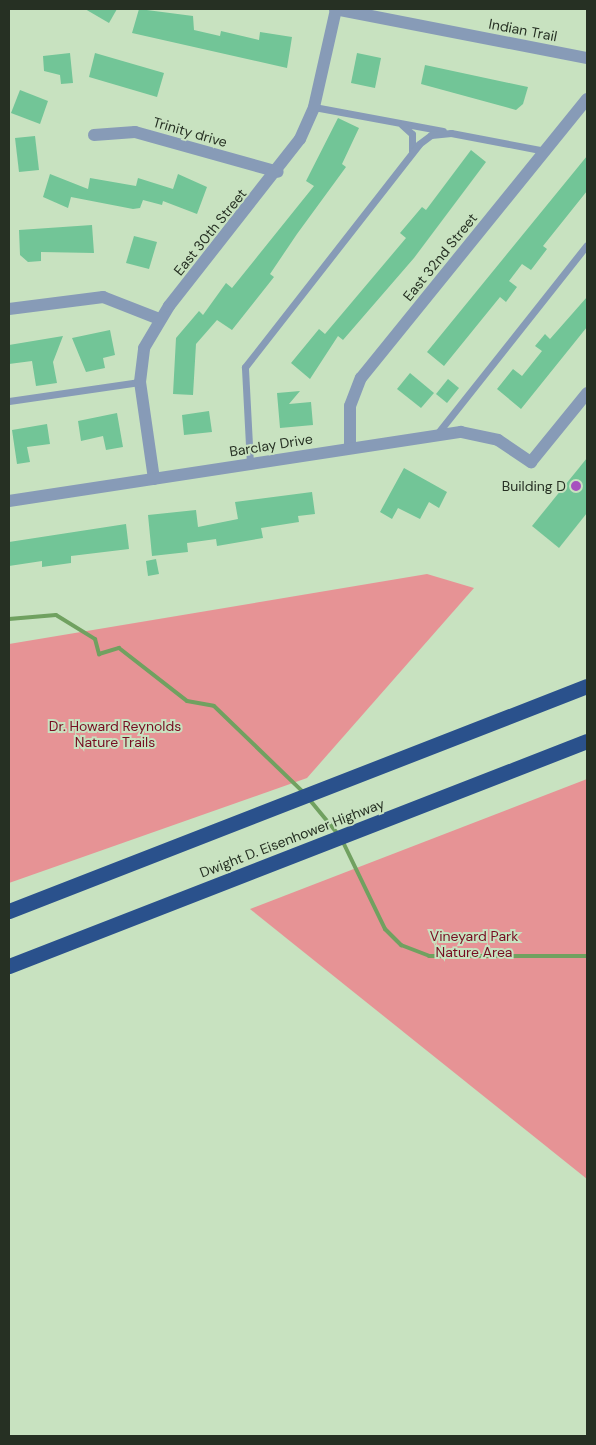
<!DOCTYPE html>
<style>
body{margin:0}
#map{position:relative;width:596px;height:1445px;overflow:hidden;background:#c8e2c0;font-family:"DM Sans",sans-serif}
div>[style]{position:absolute}
.green>*{inset:0;background:#e69395}
.stream>*{height:4px;margin:-2px;padding:0 2px;transform-origin:2px;border-radius:2px;background:#70a160}
.building>*{inset:0;background:#72c597}
.service>*{height:7px;margin:-3.5px;padding:0 3.5px;transform-origin:3.5px;border-radius:3.5px;background:#879bb7}
.minor>*{height:12px;margin:-6px;padding:0 6px;transform-origin:6px;border-radius:6px;background:#879bb7}
.motorway>*{height:15px;margin:-7.5px;padding:0 7.5px;transform-origin:7.5px;border-radius:7.5px;background:#2a518c}
.dots>*{width:14px;height:14px;translate:-50% -50%;box-sizing:border-box;border:2px solid #c8e2c0;border-radius:50%}
span{translate:-50% -50%;white-space:nowrap;text-align:center;line-height:1.15;-webkit-text-stroke:4px #c8e2c0;paint-order:stroke}
.street-label{font-size:14px;color:#263023}
.poi-label{font-size:14px;color:#263023}
.right{translate:-100% -50%;text-align:right}
.park-label{font-size:14px;color:#760d21}
.frame{position:absolute;inset:0;border:10px solid #263023;pointer-events:none}
</style>
<div id="map">
<div class="green">
<div style="clip-path:polygon(427px 574px,474px 588px,307px 778px,9px 883px,9px 644px)"></div>
<div style="clip-path:polygon(587px 779px,587px 1179px,250px 909px)"></div>
</div>
<div class="stream">
<div style="left:9px;top:619px;width:47px;rotate:-4.9deg"></div>
<div style="left:56px;top:615px;width:46px;rotate:31.6deg"></div>
<div style="left:95px;top:639px;width:16px;rotate:75deg"></div>
<div style="left:99px;top:654px;width:21px;rotate:-17deg"></div>
<div style="left:119px;top:648px;width:86px;rotate:37.9deg"></div>
<div style="left:187px;top:701px;width:27px;rotate:10deg"></div>
<div style="left:214px;top:706px;width:124px;rotate:44deg"></div>
<div style="left:309px;top:799px;width:45px;rotate:50.4deg"></div>
<div style="left:342px;top:840px;width:99px;rotate:64.2deg"></div>
<div style="left:385px;top:929px;width:23px;rotate:45deg"></div>
<div style="left:401px;top:945px;width:30px;rotate:21deg"></div>
<div style="left:429px;top:956px;width:158px"></div>
</div>
<div class="building">
<div style="clip-path:polygon(85px 9px,117px 9px,109px 23px)"></div>
<div style="clip-path:polygon(139px 9px,193px 16px,194px 30px,220px 36px,221px 31px,259px 40px,260px 32px,292px 37px,287px 68px,132px 33px)"></div>
<div style="clip-path:polygon(70px 53px,73px 83px,61px 84px,60px 75px,44px 71px,43px 56px)"></div>
<div style="clip-path:polygon(95px 53px,164px 73px,157px 97px,89px 77px)"></div>
<div style="clip-path:polygon(357px 53px,381px 58px,375px 88px,351px 83px)"></div>
<div style="clip-path:polygon(425px 65px,528px 87px,523px 104px,516px 110px,421px 84px)"></div>
<div style="clip-path:polygon(20px 90px,48px 101px,40px 124px,11px 113px)"></div>
<div style="clip-path:polygon(338px 118px,359px 128px,342px 164px,346px 167px,297px 234px,270px 274px,274px 277px,232px 330px,217px 320px,196px 344px,193px 395px,173px 394px,176px 338px,199px 311px,203px 315px,226px 283px,232px 288px,314px 186px,306px 181px)"></div>
<div style="clip-path:polygon(35px 136px,39px 170px,19px 172px,15px 138px)"></div>
<div style="clip-path:polygon(471px 150px,486px 162px,414px 258px,343px 340px,338px 336px,310px 379px,291px 363px,319px 329px,325px 334px,406px 238px,400px 233px,422px 207px,426px 210px)"></div>
<div style="clip-path:polygon(587px 156px,587px 191px,543px 246px,547px 249px,531px 270px,522px 264px,509px 281px,517px 287px,506px 302px,500px 297px,444px 366px,427px 352px)"></div>
<div style="clip-path:polygon(50px 174px,88px 189px,90px 178px,136px 186px,138px 178px,173px 189px,178px 174px,207px 187px,197px 214px,163px 201px,162px 205px,143px 200px,140px 208px,133px 209px,71px 197px,68px 208px,43px 197px)"></div>
<div style="clip-path:polygon(92px 225px,94px 253px,41px 252px,41px 261px,28px 262px,20px 255px,19px 230px)"></div>
<div style="clip-path:polygon(134px 236px,157px 242px,149px 269px,126px 263px)"></div>
<div style="clip-path:polygon(587px 297px,587px 327px,521px 409px,497px 389px,513px 369px,522px 376px,542px 351px,535px 346px,545px 334px,550px 339px)"></div>
<div style="clip-path:polygon(110px 330px,115px 355px,103px 358px,105px 368px,86px 372px,72px 338px)"></div>
<div style="clip-path:polygon(63px 336px,53px 362px,57px 383px,36px 386px,32px 361px,9px 364px,9px 345px)"></div>
<div style="clip-path:polygon(410px 373px,434px 393px,421px 408px,397px 389px)"></div>
<div style="clip-path:polygon(448px 379px,459px 388px,447px 403px,436px 394px)"></div>
<div style="clip-path:polygon(300px 391px,289px 404px,311px 402px,313px 425px,280px 428px,277px 393px)"></div>
<div style="clip-path:polygon(209px 411px,212px 432px,184px 435px,182px 415px)"></div>
<div style="clip-path:polygon(117px 413px,123px 447px,106px 450px,103px 436px,81px 441px,78px 421px)"></div>
<div style="clip-path:polygon(47px 424px,50px 444px,27px 447px,30px 462px,17px 464px,12px 430px)"></div>
<div style="clip-path:polygon(587px 458px,587px 513px,559px 548px,532px 526px)"></div>
<div style="clip-path:polygon(404px 468px,447px 492px,439px 508px,429px 502px,420px 519px,398px 508px,392px 519px,380px 512px)"></div>
<div style="clip-path:polygon(312px 492px,315px 514px,298px 516px,299px 522px,261px 528px,263px 538px,217px 546px,216px 539px,187px 543px,188px 552px,152px 556px,148px 515px,196px 510px,198px 527px,238px 519px,235px 502px)"></div>
<div style="clip-path:polygon(126px 524px,129px 549px,71px 556px,71px 563px,42px 567px,42px 561px,9px 566px,9px 542px)"></div>
<div style="clip-path:polygon(156px 559px,159px 574px,148px 576px,146px 561px)"></div>
</div>
<div class="service">
<div style="left:314px;top:107px;width:131px;rotate:10.5deg"></div>
<div style="left:402px;top:125px;width:13px;rotate:42deg"></div>
<div style="left:412px;top:134px;width:17px;rotate:90deg"></div>
<div style="left:9px;top:401px;width:132px;rotate:-8.3deg"></div>
<div style="left:437px;top:434px;width:241px;rotate:-51.6deg"></div>
<div style="left:250px;top:464px;width:97px;rotate:-93deg"></div>
<div style="left:245px;top:367px;width:283px;rotate:-52deg"></div>
<div style="left:419px;top:144px;width:15px;rotate:-37deg"></div>
<div style="left:431px;top:135px;width:20px;rotate:-6deg"></div>
<div style="left:451px;top:133px;width:96px;rotate:10.8deg"></div>
</div>
<div class="minor">
<div style="left:335px;top:9px;width:257px;rotate:11deg"></div>
<div style="left:94px;top:135px;width:41px;rotate:-4.2deg"></div>
<div style="left:135px;top:132px;width:148px;rotate:15.6deg"></div>
<div style="left:9px;top:309px;width:95px;rotate:-7.3deg"></div>
<div style="left:103px;top:297px;width:60px;rotate:21.4deg"></div>
<div style="left:350px;top:448px;width:42px;rotate:-90deg"></div>
<div style="left:350px;top:406px;width:30px;rotate:-69deg"></div>
<div style="left:361px;top:378px;width:359px;rotate:-51deg"></div>
<div style="left:154px;top:479px;width:98px;rotate:-98.2deg"></div>
<div style="left:140px;top:382px;width:34px;rotate:-83deg"></div>
<div style="left:144px;top:348px;width:49px;rotate:-59.2deg"></div>
<div style="left:169px;top:306px;width:212px;rotate:-51.9deg"></div>
<div style="left:300px;top:139px;width:35px;rotate:-66deg"></div>
<div style="left:314px;top:107px;width:100px;rotate:-77.3deg"></div>
<div style="left:9px;top:501px;width:457px;rotate:-8.7deg"></div>
<div style="left:461px;top:432px;width:38px;rotate:12deg"></div>
<div style="left:498px;top:440px;width:40px;rotate:34deg"></div>
<div style="left:531px;top:462px;width:89px;rotate:-50.9deg"></div>
</div>
<div class="motorway">
<div style="left:9px;top:911px;width:620px;rotate:-21.27deg"></div>
<div style="left:9px;top:966px;width:620px;rotate:-21.27deg"></div>
</div>
<div class="dots">
<div style="left:576px;top:486px;background:#a751bf"></div>
</div>
<div class="street-label">
<span style="left:523px;top:30px;rotate:11deg">Indian Trail</span>
<span style="left:190px;top:132px;rotate:16deg">Trinity drive</span>
<span style="left:210px;top:232px;rotate:-51deg">East 30th Street</span>
<span style="left:440px;top:257px;rotate:-51deg">East 32nd Street</span>
<span style="left:271px;top:445px;rotate:-9deg">Barclay Drive</span>
<span style="left:292px;top:838px;rotate:-21deg">Dwight D. Eisenhower Highway</span>
</div>
<div class="poi-label">
<span class="right" style="left:566px;top:486px">Building D</span>
</div>
<div class="park-label">
<span style="left:115px;top:734px">Dr. Howard Reynolds<br>Nature Trails</span>
<span style="left:474px;top:944px">Vineyard Park<br>Nature Area</span>
</div>
<div class="frame"></div>
</div>
